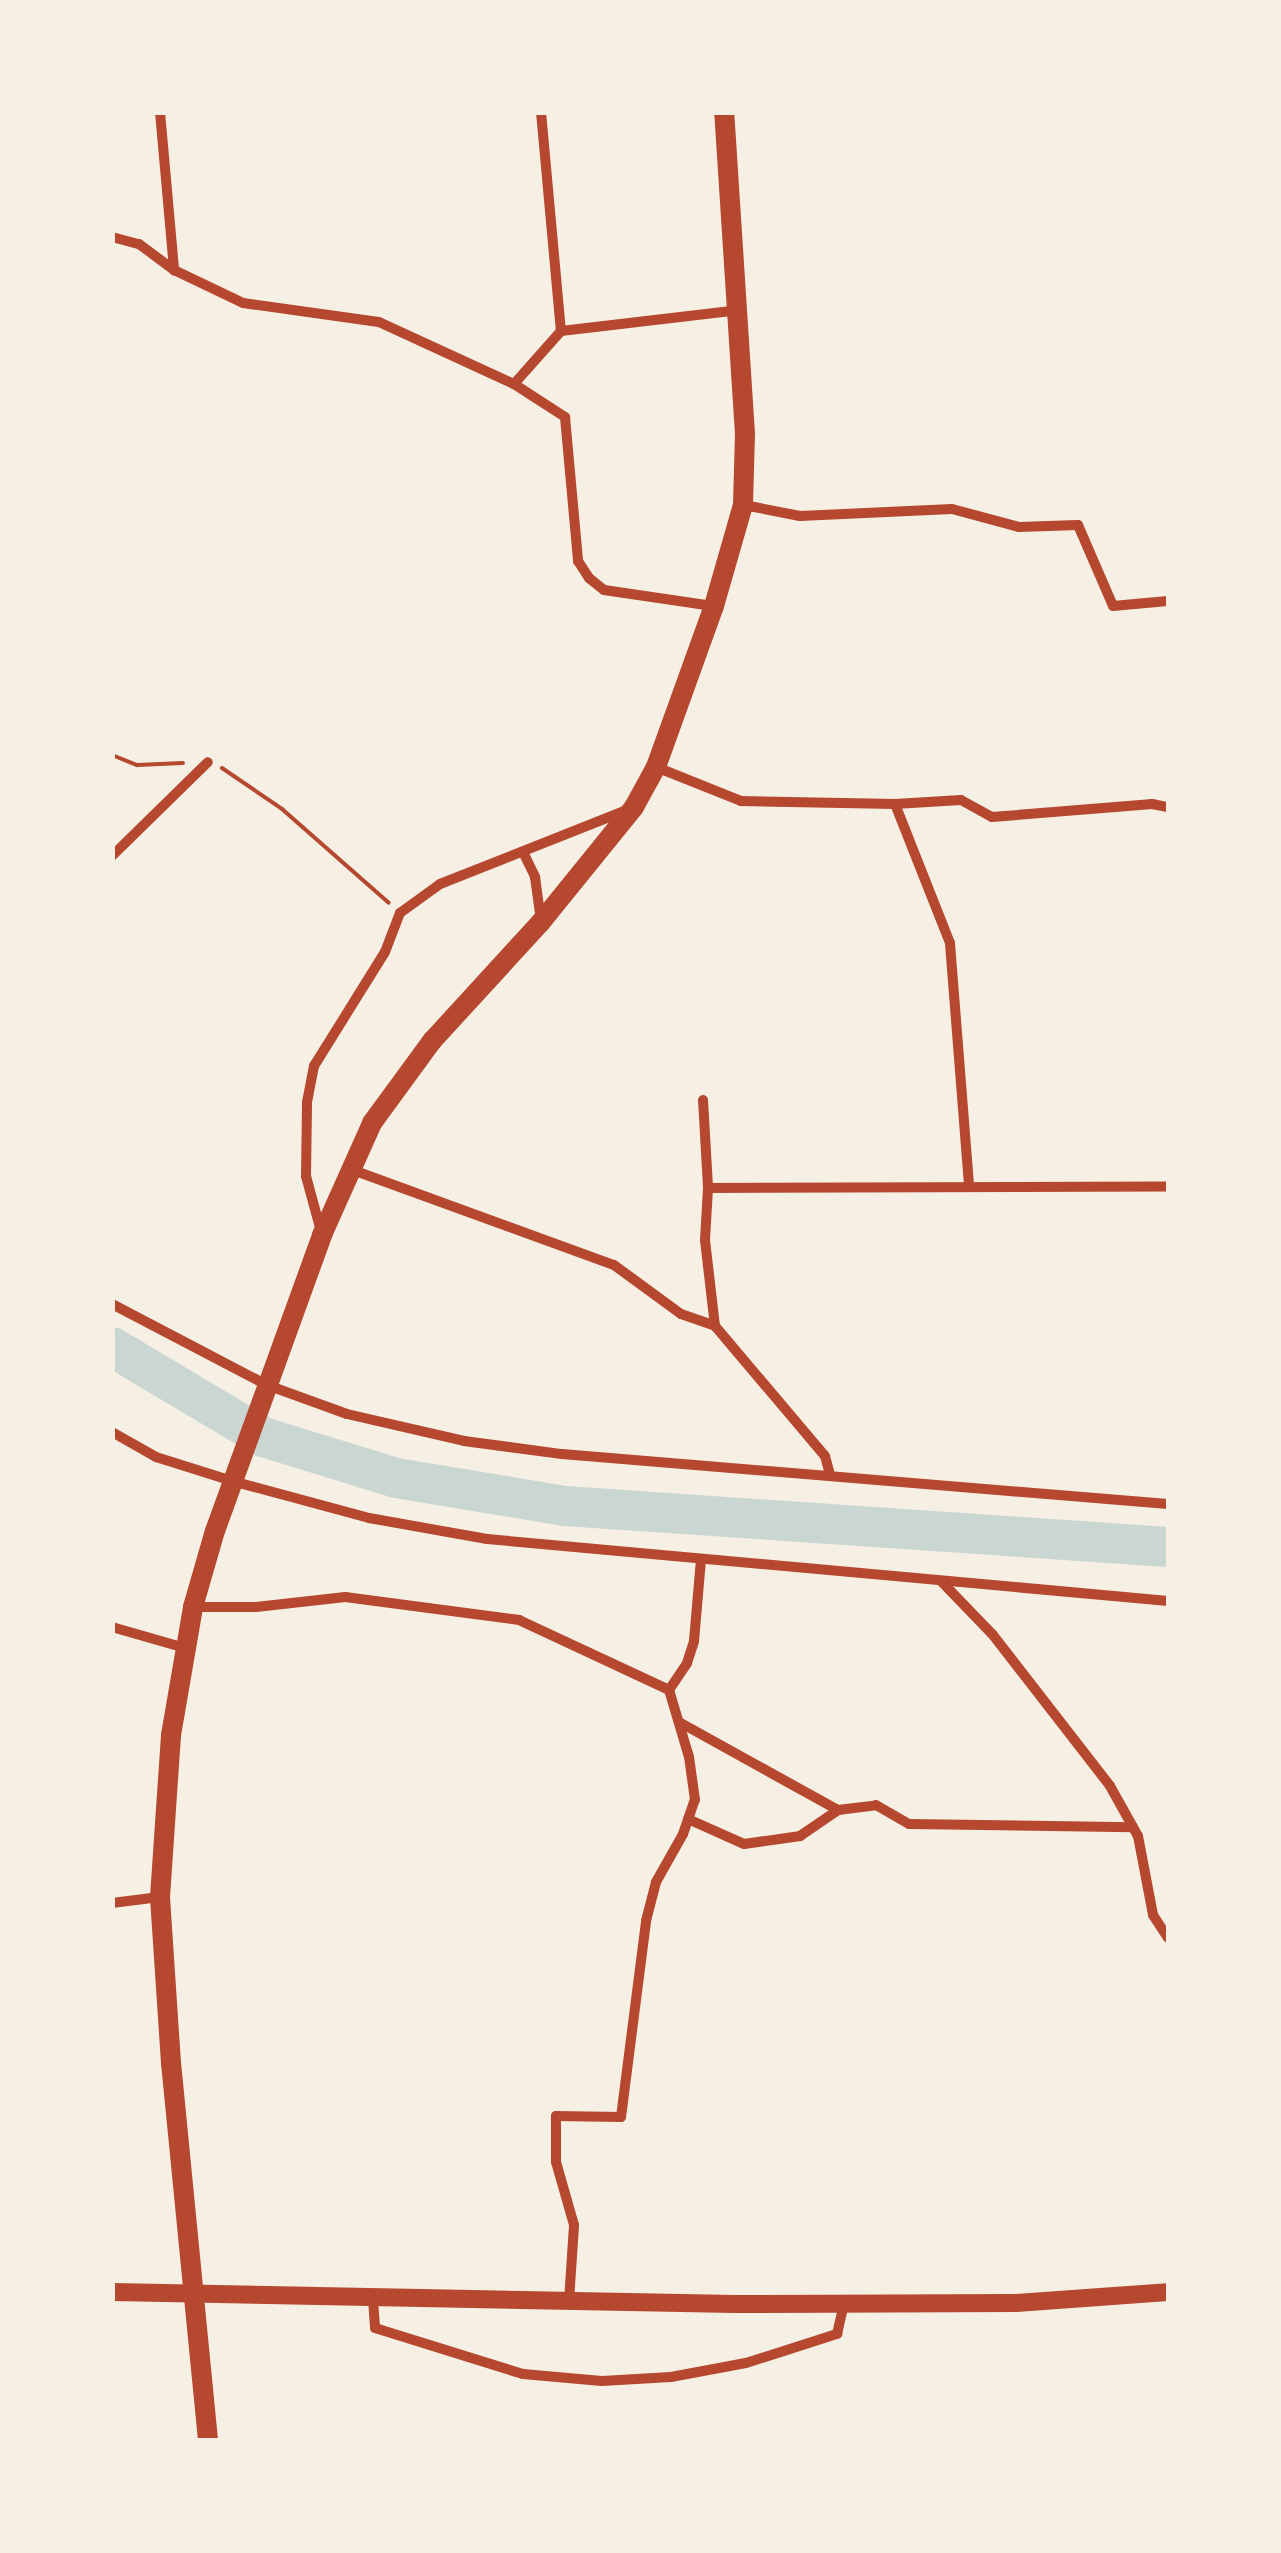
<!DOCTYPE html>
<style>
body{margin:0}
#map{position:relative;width:1281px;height:2553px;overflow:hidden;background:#f6efe4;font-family:"PT Sans Narrow",sans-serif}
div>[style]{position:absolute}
.river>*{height:40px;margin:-20px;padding:0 20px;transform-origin:20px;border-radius:20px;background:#c9d6d2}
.path>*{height:4px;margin:-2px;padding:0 2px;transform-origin:2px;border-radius:2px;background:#b5482f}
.minor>*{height:10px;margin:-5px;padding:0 5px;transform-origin:5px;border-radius:5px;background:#b5482f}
.secondary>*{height:18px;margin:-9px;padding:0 9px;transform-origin:9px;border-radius:9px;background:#b5482f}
.trunk>*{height:20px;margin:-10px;padding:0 10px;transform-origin:10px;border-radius:10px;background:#b5482f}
span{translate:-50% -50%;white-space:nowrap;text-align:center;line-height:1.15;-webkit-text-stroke:8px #f6efe4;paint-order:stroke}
.frame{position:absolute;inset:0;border:115px solid #f6efe4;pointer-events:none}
</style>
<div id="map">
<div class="river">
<div style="left:112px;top:1347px;width:176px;rotate:30.8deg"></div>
<div style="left:263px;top:1437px;width:139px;rotate:17.1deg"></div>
<div style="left:396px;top:1478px;width:171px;rotate:9.4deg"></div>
<div style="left:565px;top:1506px;width:604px;rotate:3.89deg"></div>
</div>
<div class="path">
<div style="left:112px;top:755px;width:27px;rotate:22deg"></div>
<div style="left:137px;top:765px;width:46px;rotate:-2.5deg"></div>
<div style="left:222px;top:768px;width:73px;rotate:34.3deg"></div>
<div style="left:282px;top:809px;width:142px;rotate:41.3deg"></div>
</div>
<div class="minor">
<div style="left:160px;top:112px;width:159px;rotate:84.9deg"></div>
<div style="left:541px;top:112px;width:220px;rotate:84.8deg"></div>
<div style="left:112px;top:237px;width:28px;rotate:15deg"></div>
<div style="left:139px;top:244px;width:44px;rotate:36.6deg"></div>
<div style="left:174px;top:270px;width:76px;rotate:25.6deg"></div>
<div style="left:243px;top:303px;width:137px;rotate:8deg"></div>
<div style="left:379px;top:322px;width:149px;rotate:24.7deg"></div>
<div style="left:514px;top:384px;width:61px;rotate:32.9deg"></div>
<div style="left:565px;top:417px;width:145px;rotate:84.8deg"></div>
<div style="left:578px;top:561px;width:20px;rotate:57deg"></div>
<div style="left:589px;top:578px;width:19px;rotate:39deg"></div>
<div style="left:604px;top:590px;width:110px;rotate:8.4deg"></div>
<div style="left:514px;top:384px;width:71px;rotate:-48.4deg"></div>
<div style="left:561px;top:331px;width:180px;rotate:-6.7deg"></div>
<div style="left:744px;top:505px;width:57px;rotate:11.1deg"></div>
<div style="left:800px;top:516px;width:152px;rotate:-2.6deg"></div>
<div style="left:952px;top:509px;width:69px;rotate:15deg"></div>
<div style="left:1019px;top:527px;width:59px;rotate:-1.9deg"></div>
<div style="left:1078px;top:525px;width:88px;rotate:66.6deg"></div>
<div style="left:1113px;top:606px;width:55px;rotate:-5.2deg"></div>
<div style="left:656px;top:767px;width:92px;rotate:21.8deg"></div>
<div style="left:741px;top:801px;width:154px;rotate:1.1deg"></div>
<div style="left:523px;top:852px;width:28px;rotate:64deg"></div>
<div style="left:535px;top:877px;width:44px;rotate:82.2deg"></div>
<div style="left:112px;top:856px;width:134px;rotate:-44.4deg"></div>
<div style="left:703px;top:1100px;width:88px;rotate:86.7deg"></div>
<div style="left:708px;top:1188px;width:52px;rotate:93.3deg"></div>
<div style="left:705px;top:1240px;width:87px;rotate:83.4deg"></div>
<div style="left:715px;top:1326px;width:170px;rotate:49.8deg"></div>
<div style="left:825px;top:1456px;width:20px;rotate:75deg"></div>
<div style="left:350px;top:1169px;width:281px;rotate:20deg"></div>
<div style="left:614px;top:1265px;width:83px;rotate:36.2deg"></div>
<div style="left:681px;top:1314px;width:36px;rotate:19deg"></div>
<div style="left:969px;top:1185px;width:243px;rotate:-94.5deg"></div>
<div style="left:950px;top:943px;width:149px;rotate:-111.6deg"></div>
<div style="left:895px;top:804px;width:66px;rotate:-3.5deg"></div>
<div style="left:961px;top:800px;width:35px;rotate:29deg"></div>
<div style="left:992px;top:817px;width:161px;rotate:-4.6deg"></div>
<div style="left:1152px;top:804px;width:16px;rotate:11deg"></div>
<div style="left:708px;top:1188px;width:460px;rotate:-0.2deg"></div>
<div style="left:322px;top:1235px;width:61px;rotate:-105.2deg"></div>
<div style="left:306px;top:1176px;width:74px;rotate:-89.2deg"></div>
<div style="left:307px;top:1102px;width:37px;rotate:-79deg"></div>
<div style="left:314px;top:1066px;width:134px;rotate:-58.1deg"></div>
<div style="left:385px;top:952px;width:42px;rotate:-69deg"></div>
<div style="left:400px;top:913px;width:49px;rotate:-35.9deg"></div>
<div style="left:440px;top:884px;width:201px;rotate:-21.6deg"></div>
<div style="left:112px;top:1304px;width:175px;rotate:27.6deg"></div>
<div style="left:267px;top:1385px;width:85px;rotate:19.9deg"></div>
<div style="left:347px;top:1414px;width:120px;rotate:13deg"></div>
<div style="left:464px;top:1441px;width:99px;rotate:7.6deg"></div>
<div style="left:562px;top:1454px;width:608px;rotate:4.72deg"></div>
<div style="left:112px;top:1432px;width:51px;rotate:29.6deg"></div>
<div style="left:156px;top:1457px;width:80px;rotate:17.5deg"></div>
<div style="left:232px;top:1481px;width:142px;rotate:15.1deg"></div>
<div style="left:369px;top:1518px;width:120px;rotate:10.1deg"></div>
<div style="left:487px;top:1539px;width:684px;rotate:5.2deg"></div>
<div style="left:941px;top:1581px;width:75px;rotate:46.1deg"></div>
<div style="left:993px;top:1635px;width:191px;rotate:52.2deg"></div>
<div style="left:1110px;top:1786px;width:57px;rotate:60.8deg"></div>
<div style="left:1138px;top:1836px;width:80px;rotate:79.2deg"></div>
<div style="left:1153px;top:1915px;width:27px;rotate:57deg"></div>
<div style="left:194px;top:1607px;width:62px"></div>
<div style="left:256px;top:1607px;width:90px;rotate:-6.4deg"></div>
<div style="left:345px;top:1597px;width:176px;rotate:7.5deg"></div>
<div style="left:519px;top:1620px;width:166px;rotate:25deg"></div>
<div style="left:112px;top:1627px;width:76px;rotate:16deg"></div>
<div style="left:679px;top:1722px;width:182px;rotate:29deg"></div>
<div style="left:838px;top:1810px;width:38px;rotate:-7deg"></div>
<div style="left:876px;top:1805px;width:38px;rotate:30deg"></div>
<div style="left:909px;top:1824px;width:224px;rotate:0.8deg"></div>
<div style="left:688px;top:1819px;width:61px;rotate:24.1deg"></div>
<div style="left:744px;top:1844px;width:57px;rotate:-8.1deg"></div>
<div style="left:800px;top:1836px;width:46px;rotate:-34.4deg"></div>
<div style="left:112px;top:1903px;width:48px;rotate:-7.1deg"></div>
<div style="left:373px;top:2299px;width:29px;rotate:86deg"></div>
<div style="left:375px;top:2328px;width:155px;rotate:17.3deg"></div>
<div style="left:523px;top:2374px;width:79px;rotate:5.1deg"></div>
<div style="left:602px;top:2381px;width:69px;rotate:-3.3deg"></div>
<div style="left:671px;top:2377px;width:76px;rotate:-10.6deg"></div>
<div style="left:746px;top:2363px;width:96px;rotate:-17.7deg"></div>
<div style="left:837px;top:2334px;width:32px;rotate:-77deg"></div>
<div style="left:569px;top:2301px;width:76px;rotate:-86.2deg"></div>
<div style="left:574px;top:2225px;width:66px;rotate:-105.9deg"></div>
<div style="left:556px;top:2162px;width:46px;rotate:-90deg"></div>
<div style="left:556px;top:2116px;width:65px;rotate:0.9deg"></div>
<div style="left:621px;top:2117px;width:198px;rotate:-82.7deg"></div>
<div style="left:646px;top:1921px;width:40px;rotate:-75.6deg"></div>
<div style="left:656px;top:1882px;width:55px;rotate:-60.6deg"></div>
<div style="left:683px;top:1834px;width:36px;rotate:-71deg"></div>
<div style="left:695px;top:1800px;width:43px;rotate:-97.9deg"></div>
<div style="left:689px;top:1757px;width:70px;rotate:-106.6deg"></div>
<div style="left:669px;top:1690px;width:32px;rotate:-56deg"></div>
<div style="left:687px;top:1663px;width:23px;rotate:-72deg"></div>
<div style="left:694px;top:1641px;width:82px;rotate:-85.1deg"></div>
</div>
<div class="secondary">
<div style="left:112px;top:2292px;width:622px;rotate:1.11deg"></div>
<div style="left:734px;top:2304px;width:282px;rotate:-0.2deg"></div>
<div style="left:1016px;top:2303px;width:152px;rotate:-4.1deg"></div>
</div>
<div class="trunk">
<div style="left:208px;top:2440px;width:379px;rotate:-95.6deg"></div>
<div style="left:171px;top:2063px;width:166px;rotate:-93.8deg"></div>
<div style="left:160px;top:1897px;width:162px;rotate:-86.1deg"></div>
<div style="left:171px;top:1735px;width:130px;rotate:-80.2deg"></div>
<div style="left:193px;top:1607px;width:79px;rotate:-73.9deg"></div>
<div style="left:215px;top:1531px;width:315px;rotate:-70.1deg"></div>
<div style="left:322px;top:1235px;width:123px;rotate:-65.9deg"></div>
<div style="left:372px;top:1123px;width:102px;rotate:-53.8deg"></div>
<div style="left:432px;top:1041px;width:161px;rotate:-47.5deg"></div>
<div style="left:541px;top:922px;width:148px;rotate:-51deg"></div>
<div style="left:634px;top:807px;width:46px;rotate:-61.2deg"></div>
<div style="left:656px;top:767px;width:171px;rotate:-70.2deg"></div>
<div style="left:714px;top:606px;width:105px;rotate:-74deg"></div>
<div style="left:743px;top:505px;width:71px;rotate:-88.4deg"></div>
<div style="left:745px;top:434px;width:323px;rotate:-93.7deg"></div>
</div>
<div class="frame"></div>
</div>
